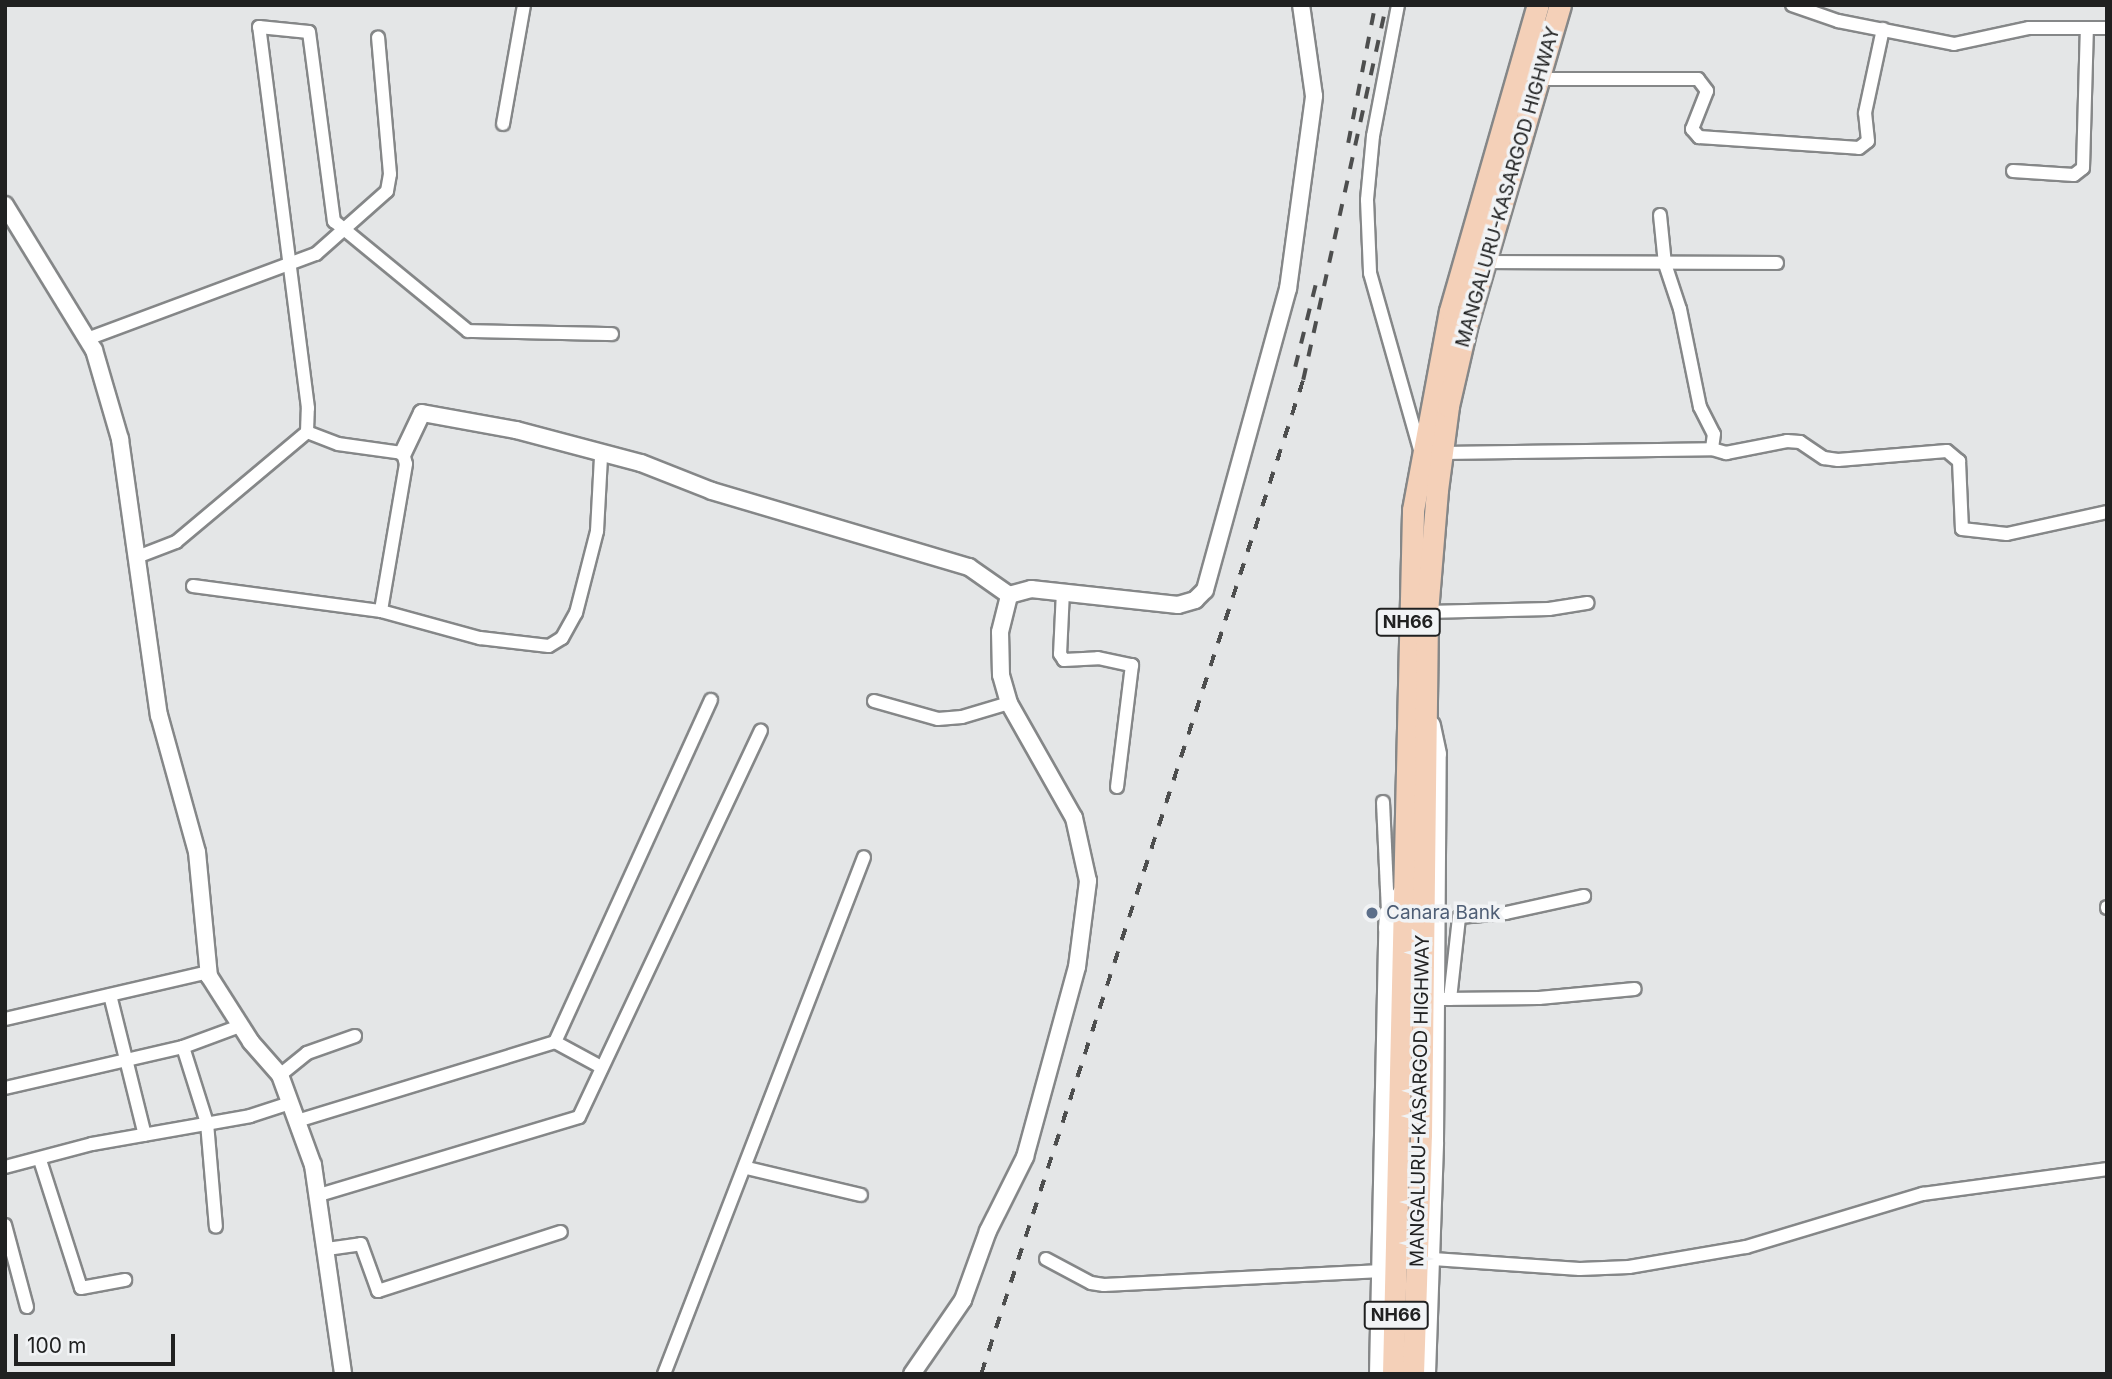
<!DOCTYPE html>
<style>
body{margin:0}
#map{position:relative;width:2112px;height:1379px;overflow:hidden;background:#e4e6e7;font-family:Inter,sans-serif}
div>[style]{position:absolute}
.roads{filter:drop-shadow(2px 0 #858788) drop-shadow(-2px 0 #858788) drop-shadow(0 2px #858788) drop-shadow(0 -2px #858788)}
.minor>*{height:12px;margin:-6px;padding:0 6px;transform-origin:6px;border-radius:6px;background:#fff}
.tertiary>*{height:16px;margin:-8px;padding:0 8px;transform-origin:8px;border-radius:8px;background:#fff}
.trunk>*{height:21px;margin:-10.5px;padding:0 10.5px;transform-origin:10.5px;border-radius:10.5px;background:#f4d0b8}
.rail>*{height:3.5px;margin-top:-1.75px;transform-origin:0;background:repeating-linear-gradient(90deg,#4d4e4e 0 12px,transparent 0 24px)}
.dots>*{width:19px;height:19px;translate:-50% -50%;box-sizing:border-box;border:4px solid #f1f3f5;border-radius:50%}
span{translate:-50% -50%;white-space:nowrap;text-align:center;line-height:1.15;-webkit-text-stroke:7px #f1f3f5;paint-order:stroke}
.shield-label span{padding:2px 5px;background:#f1f3f5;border:2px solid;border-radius:5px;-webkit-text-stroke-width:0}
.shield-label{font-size:18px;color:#202121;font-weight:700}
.street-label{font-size:19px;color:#202121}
.service-label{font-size:19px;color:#4e5e75}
.left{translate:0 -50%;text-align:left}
.frame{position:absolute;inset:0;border:7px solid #202121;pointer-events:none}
.scale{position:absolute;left:14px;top:1334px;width:161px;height:32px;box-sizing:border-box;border:4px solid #202121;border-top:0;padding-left:9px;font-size:21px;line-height:24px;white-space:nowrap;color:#202121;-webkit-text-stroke:5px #f1f3f5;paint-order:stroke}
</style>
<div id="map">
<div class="roads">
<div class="minor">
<div style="left:1398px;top:5px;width:133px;rotate:100.8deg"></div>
<div style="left:1373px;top:136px;width:64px;rotate:95.4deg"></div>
<div style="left:1367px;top:200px;width:73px;rotate:87.6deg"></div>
<div style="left:1370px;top:273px;width:187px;rotate:74.2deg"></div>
<div style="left:1792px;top:5px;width:49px;rotate:19.2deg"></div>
<div style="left:1838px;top:21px;width:118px;rotate:11.2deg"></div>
<div style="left:1954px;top:44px;width:77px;rotate:-12deg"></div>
<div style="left:2029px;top:28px;width:78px"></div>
<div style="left:1538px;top:79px;width:160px"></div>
<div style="left:1698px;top:79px;width:15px;rotate:53deg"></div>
<div style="left:1707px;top:91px;width:41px;rotate:111.5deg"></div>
<div style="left:1692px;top:129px;width:11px;rotate:49deg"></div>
<div style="left:1699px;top:137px;width:160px;rotate:3.9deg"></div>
<div style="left:1859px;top:148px;width:11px;rotate:-38deg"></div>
<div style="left:1868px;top:141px;width:28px;rotate:-96deg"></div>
<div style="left:1865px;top:113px;width:86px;rotate:-77.9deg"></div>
<div style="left:503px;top:124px;width:121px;rotate:-80deg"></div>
<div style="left:2013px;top:171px;width:61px;rotate:3.8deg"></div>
<div style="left:2074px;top:175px;width:11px;rotate:-38deg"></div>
<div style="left:2083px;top:168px;width:140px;rotate:-88.4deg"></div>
<div style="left:1660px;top:215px;width:49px;rotate:84.2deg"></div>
<div style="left:1665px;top:264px;width:47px;rotate:71.6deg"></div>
<div style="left:1680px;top:309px;width:100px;rotate:78.5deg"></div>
<div style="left:1700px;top:407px;width:30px;rotate:63deg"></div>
<div style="left:1714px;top:434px;width:15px;rotate:98deg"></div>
<div style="left:1483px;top:262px;width:294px;rotate:0.2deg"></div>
<div style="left:87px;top:339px;width:244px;rotate:-20.4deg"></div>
<div style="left:316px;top:254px;width:95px;rotate:-41.6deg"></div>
<div style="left:387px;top:191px;width:17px;rotate:-80deg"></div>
<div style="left:390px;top:174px;width:137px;rotate:-95deg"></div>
<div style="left:307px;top:432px;width:33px;rotate:21deg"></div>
<div style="left:338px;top:444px;width:66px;rotate:7.9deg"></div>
<div style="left:403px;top:453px;width:11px;rotate:75deg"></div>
<div style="left:406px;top:464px;width:149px;rotate:99.7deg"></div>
<div style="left:1442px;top:453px;width:270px;rotate:-0.8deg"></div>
<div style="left:1712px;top:449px;width:15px;rotate:16deg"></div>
<div style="left:1726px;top:453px;width:62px;rotate:-11.1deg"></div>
<div style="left:1787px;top:441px;width:13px;rotate:4deg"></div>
<div style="left:1800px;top:442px;width:29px;rotate:34deg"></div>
<div style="left:1824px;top:458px;width:14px;rotate:8deg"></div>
<div style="left:1838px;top:460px;width:109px;rotate:-4.7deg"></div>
<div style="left:1947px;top:451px;width:16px;rotate:40deg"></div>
<div style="left:1959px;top:461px;width:68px;rotate:87.5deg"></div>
<div style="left:1962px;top:529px;width:45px;rotate:6.3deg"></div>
<div style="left:2007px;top:534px;width:102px;rotate:-12.4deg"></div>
<div style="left:137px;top:557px;width:42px;rotate:-21deg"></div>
<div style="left:176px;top:542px;width:171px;rotate:-40deg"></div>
<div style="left:307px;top:432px;width:24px;rotate:-88deg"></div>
<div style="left:308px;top:408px;width:384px;rotate:-97.3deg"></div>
<div style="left:259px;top:27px;width:50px;rotate:5.7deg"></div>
<div style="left:309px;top:32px;width:191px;rotate:82.5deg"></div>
<div style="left:334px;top:221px;width:14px;rotate:39deg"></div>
<div style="left:345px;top:230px;width:159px;rotate:39.4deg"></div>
<div style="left:468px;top:331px;width:144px;rotate:1.2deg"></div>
<div style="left:193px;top:586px;width:190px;rotate:7.6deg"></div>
<div style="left:381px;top:611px;width:103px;rotate:15.3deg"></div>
<div style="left:480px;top:638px;width:69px;rotate:6.6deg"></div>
<div style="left:549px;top:646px;width:15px;rotate:-32deg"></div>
<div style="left:562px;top:638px;width:29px;rotate:-61deg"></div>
<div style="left:576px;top:613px;width:85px;rotate:-75.6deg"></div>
<div style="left:597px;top:531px;width:75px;rotate:-86.9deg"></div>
<div style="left:1063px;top:591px;width:63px;rotate:92.7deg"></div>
<div style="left:1060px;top:654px;width:7px;rotate:56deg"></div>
<div style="left:1064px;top:660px;width:34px;rotate:-3deg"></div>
<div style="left:1098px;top:658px;width:35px;rotate:12deg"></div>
<div style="left:1132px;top:665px;width:123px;rotate:97deg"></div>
<div style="left:1427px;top:612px;width:122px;rotate:-1.4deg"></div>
<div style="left:1549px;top:609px;width:39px;rotate:-9deg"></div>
<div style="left:874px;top:701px;width:66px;rotate:15.7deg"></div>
<div style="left:938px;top:719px;width:24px;rotate:-5deg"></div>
<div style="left:962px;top:717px;width:49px;rotate:-16.6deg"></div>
<div style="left:1383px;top:802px;width:111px;rotate:87.4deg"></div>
<div style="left:2107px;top:907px;width:1px;rotate:90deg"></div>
<div style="left:110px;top:995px;width:144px;rotate:76deg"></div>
<div style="left:1442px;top:999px;width:97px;rotate:-0.6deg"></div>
<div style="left:1539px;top:998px;width:96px;rotate:-5.4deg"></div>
<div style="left:1450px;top:999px;width:82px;rotate:-83.7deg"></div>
<div style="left:1459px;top:917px;width:47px;rotate:-4.9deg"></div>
<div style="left:1506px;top:913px;width:80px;rotate:-12.3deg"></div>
<div style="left:5px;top:1019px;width:208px;rotate:-13deg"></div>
<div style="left:555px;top:1042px;width:376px;rotate:-65.5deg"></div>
<div style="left:183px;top:1047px;width:80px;rotate:72.5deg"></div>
<div style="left:207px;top:1123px;width:104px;rotate:85.1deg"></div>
<div style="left:280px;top:1075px;width:35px;rotate:-39deg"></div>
<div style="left:307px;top:1053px;width:51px;rotate:-19.5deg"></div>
<div style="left:5px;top:1088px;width:183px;rotate:-13deg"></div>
<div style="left:183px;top:1047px;width:61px;rotate:-20.2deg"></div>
<div style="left:297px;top:1121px;width:270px;rotate:-17deg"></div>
<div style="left:555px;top:1042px;width:52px;rotate:28.5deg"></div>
<div style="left:40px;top:1160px;width:134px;rotate:72.2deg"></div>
<div style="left:81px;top:1288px;width:45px;rotate:-10.3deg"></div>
<div style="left:5px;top:1167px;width:90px;rotate:-14.8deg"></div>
<div style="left:92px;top:1144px;width:160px;rotate:-10deg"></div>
<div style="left:250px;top:1116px;width:42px;rotate:-18deg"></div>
<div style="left:747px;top:1168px;width:117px;rotate:13.3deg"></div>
<div style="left:319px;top:1195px;width:271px;rotate:-16.7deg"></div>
<div style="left:579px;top:1117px;width:427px;rotate:-64.8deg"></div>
<div style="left:5px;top:1225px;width:85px;rotate:75deg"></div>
<div style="left:327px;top:1249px;width:34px;rotate:-8deg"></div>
<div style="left:361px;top:1244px;width:50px;rotate:70.1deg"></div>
<div style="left:378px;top:1291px;width:192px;rotate:-17.9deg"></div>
<div style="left:1389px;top:1256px;width:191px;rotate:3.9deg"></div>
<div style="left:1580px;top:1269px;width:49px;rotate:-2.3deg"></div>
<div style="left:1629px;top:1267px;width:119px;rotate:-9.7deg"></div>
<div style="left:1746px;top:1247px;width:185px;rotate:-16.7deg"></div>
<div style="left:1923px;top:1194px;width:186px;rotate:-7.7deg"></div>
<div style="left:1046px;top:1259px;width:51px;rotate:28.1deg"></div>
<div style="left:1091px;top:1283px;width:13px;rotate:9deg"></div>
<div style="left:1104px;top:1285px;width:278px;rotate:-2.9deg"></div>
<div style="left:664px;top:1374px;width:554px;rotate:-68.85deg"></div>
</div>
<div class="tertiary">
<div style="left:5px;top:205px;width:170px;rotate:58.5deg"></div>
<div style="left:94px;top:350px;width:93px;rotate:73.7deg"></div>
<div style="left:120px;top:439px;width:279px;rotate:82deg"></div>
<div style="left:159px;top:715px;width:142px;rotate:74.5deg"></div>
<div style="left:197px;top:852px;width:125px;rotate:84.5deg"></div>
<div style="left:209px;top:976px;width:78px;rotate:57.5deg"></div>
<div style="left:251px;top:1042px;width:44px;rotate:48.7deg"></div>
<div style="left:280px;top:1075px;width:96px;rotate:69.9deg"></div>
<div style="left:313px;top:1165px;width:211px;rotate:81.8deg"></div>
<div style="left:403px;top:453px;width:44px;rotate:-64.6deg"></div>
<div style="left:422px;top:413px;width:96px;rotate:10.3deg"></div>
<div style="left:516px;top:430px;width:129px;rotate:14.8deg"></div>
<div style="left:641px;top:463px;width:76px;rotate:21.5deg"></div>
<div style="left:712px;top:491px;width:268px;rotate:16.5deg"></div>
<div style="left:969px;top:567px;width:49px;rotate:35deg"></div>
<div style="left:1009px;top:595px;width:23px;rotate:-15deg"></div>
<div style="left:1031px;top:589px;width:148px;rotate:6.2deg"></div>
<div style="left:1178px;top:605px;width:18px;rotate:-16deg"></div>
<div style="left:1195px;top:600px;width:14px;rotate:-45deg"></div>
<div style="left:1205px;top:590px;width:312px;rotate:-74.6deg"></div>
<div style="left:1288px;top:289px;width:195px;rotate:-82.3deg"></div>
<div style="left:1314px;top:96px;width:92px;rotate:-98.1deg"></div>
<div style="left:912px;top:1374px;width:90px;rotate:-55.4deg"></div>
<div style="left:963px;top:1300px;width:73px;rotate:-70.1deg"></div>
<div style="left:988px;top:1231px;width:83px;rotate:-63.4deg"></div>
<div style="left:1025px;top:1157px;width:197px;rotate:-74.7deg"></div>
<div style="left:1077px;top:967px;width:87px;rotate:-82.7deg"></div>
<div style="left:1088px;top:881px;width:65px;rotate:-102.5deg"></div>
<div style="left:1074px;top:818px;width:132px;rotate:-119.5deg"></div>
<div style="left:1009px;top:703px;width:29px;rotate:-106deg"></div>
<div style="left:1001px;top:675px;width:43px;rotate:-91.3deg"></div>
<div style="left:1000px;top:632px;width:38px;rotate:-76deg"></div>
<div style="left:1378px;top:1374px;width:446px;rotate:-88.8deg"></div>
<div style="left:1387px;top:928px;width:15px;rotate:-86deg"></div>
<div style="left:1388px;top:913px;width:30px;rotate:-57deg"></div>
<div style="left:1427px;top:1374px;width:232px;rotate:-88deg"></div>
<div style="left:1435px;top:1142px;width:388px;rotate:-89.6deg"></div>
<div style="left:1438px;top:754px;width:30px;rotate:-102deg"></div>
</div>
<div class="trunk">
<div style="left:1393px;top:1374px;width:864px;rotate:-88.67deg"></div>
<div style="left:1413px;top:510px;width:202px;rotate:-79.5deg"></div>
<div style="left:1450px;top:311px;width:318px;rotate:-74deg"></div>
<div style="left:1413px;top:1374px;width:239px;rotate:-88.1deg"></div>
<div style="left:1421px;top:1135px;width:523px;rotate:-89.34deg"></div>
<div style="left:1427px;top:612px;width:122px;rotate:-85.3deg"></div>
<div style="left:1437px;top:490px;width:85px;rotate:-82.5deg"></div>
<div style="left:1448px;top:406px;width:85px;rotate:-77.1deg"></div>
<div style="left:1467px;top:323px;width:331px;rotate:-73.7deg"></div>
</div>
</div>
<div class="rail">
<div style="left:1348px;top:143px;width:141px;rotate:-78.9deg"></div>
<div style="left:1295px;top:367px;width:91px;rotate:-76deg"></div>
<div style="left:981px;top:1374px;width:1045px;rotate:-72.05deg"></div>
<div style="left:1303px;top:380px;width:384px;rotate:-77.5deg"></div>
</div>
<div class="dots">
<div style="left:1372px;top:913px;background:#5c6f8a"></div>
</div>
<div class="shield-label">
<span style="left:1408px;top:622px">NH66</span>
<span style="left:1396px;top:1315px">NH66</span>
</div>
<div class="street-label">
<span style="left:1508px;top:187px;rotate:-74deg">MANGALURU-KASARGOD HIGHWAY</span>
<span style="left:1420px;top:1101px;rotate:-89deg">MANGALURU-KASARGOD HIGHWAY</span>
</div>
<div class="service-label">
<span class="left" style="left:1386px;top:913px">Canara Bank</span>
</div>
<div class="frame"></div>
<div class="scale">100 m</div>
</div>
